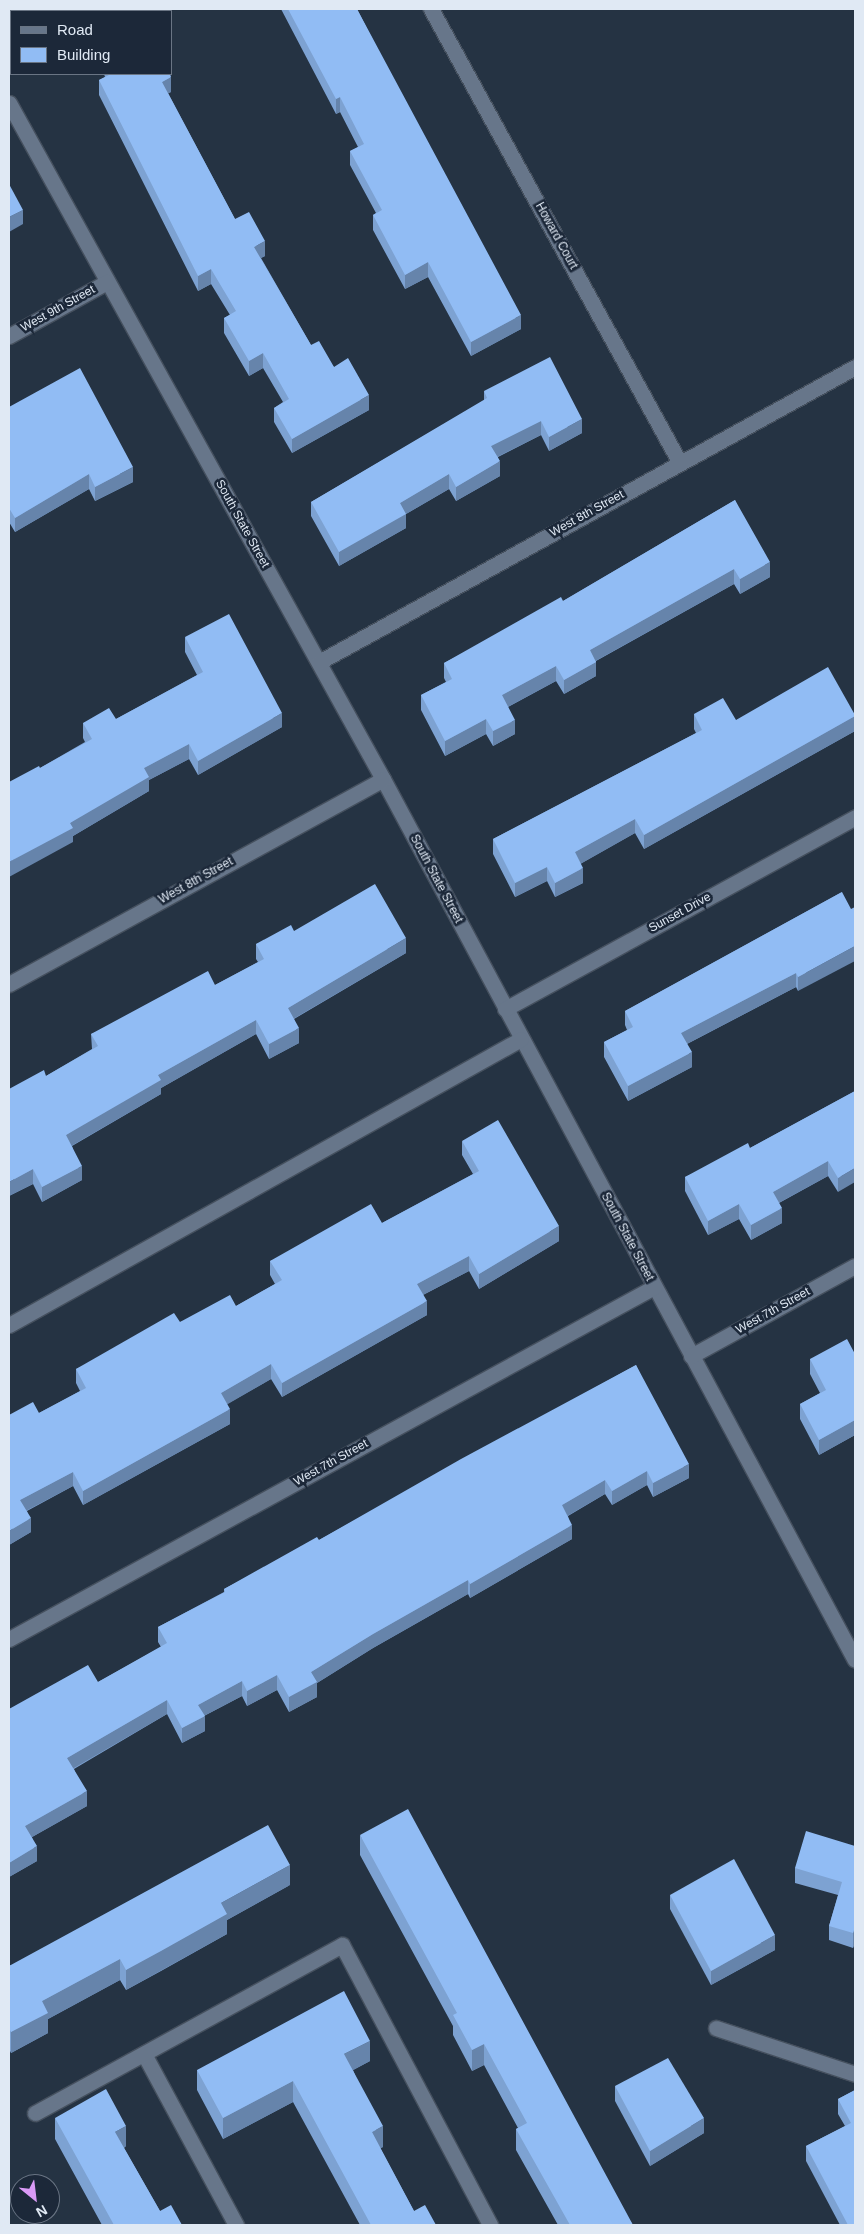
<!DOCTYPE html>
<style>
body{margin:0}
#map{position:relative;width:864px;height:2234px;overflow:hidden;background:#253343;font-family:Arial,sans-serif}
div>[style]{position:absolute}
.roads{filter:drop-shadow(1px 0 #45505e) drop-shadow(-1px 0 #45505e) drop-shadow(0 1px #45505e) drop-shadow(0 -1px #45505e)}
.minor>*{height:15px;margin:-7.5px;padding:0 7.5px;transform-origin:7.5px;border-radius:7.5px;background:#67768a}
.wall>*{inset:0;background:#7da2d2}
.shaded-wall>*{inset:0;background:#6684ab}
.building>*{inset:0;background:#91bcf4}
span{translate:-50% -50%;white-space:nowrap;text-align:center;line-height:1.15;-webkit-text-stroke:5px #1c2839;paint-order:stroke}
.street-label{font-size:12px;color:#e0e9f4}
.frame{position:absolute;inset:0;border:10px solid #e0e9f4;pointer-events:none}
.legend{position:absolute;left:10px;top:10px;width:162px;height:65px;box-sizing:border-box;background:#1c2839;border:1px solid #6a7584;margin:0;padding:6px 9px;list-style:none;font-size:15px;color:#e0e9f4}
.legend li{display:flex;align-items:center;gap:10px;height:25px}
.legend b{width:25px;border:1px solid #6a7584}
.north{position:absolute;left:10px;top:2174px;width:50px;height:50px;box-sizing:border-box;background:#1c2839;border:1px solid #6a7584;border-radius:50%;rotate:151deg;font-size:14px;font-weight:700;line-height:20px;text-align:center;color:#e0e9f4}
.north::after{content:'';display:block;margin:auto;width:18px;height:22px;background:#da9af6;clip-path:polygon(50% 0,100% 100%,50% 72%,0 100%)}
</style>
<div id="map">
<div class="roads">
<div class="minor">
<div style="left:431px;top:9px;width:518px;rotate:61.26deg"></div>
<div style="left:9px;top:103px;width:773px;rotate:61.05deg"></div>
<div style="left:383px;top:779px;width:999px;rotate:61.82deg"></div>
<div style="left:9px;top:336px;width:112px;rotate:-28.9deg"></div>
<div style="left:319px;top:662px;width:612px;rotate:-28.83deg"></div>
<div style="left:9px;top:984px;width:426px;rotate:-28.7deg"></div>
<div style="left:505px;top:1009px;width:399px;rotate:-28.7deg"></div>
<div style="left:9px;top:1325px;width:586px;rotate:-29.19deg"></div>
<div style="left:691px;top:1356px;width:187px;rotate:-28.8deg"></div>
<div style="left:9px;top:1639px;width:735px;rotate:-28.62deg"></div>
<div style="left:716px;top:2028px;width:146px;rotate:18.3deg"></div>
<div style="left:144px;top:2054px;width:194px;rotate:61.7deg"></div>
<div style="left:35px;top:2113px;width:350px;rotate:-28.7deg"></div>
<div style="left:342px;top:1945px;width:317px;rotate:62.1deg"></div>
</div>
</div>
<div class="wall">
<div style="clip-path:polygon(47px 9px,122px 9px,123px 11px,48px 11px)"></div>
<div style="clip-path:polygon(281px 9px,357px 9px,521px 329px,471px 356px,428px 277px,405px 289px,373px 230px,373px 215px,376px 213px,350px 165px,350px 151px,358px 147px,340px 112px,336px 114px)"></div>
<div style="clip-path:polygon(104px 74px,170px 74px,171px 92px,168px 93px,235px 219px,265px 256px,261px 258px,311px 345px,334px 367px,369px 410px,292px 453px,274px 422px,274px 408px,283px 402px,263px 368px,249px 376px,224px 333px,224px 318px,230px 315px,211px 284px,198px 291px,99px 95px,99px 80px,105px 77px)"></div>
<div style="clip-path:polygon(484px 391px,582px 433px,549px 451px,541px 435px,498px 457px,500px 476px,456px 501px,449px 489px,406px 514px,406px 528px,339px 566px,311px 516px,311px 502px,484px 401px)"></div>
<div style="clip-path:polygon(9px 407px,133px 482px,95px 501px,89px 489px,15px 532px,9px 522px,9px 523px)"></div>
<div style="clip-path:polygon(735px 500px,770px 577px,740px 594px,734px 584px,596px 661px,596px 676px,564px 694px,556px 681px,508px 707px,515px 734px,493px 746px,486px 734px,445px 756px,421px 710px,421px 695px,446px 682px,444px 678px,444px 663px,563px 601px)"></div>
<div style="clip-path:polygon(185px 637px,282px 727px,198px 775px,189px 759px,149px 780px,149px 791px,73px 836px,73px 842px,40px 768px,85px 742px,83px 738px,83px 723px,116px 719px,197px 675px,185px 652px)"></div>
<div style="clip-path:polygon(694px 714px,736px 720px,855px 715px,855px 731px,644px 849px,635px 833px,580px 864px,583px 883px,555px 897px,547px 881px,515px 897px,493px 854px,493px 839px,696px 733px,694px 729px)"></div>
<div style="clip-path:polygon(842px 892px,798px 991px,796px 987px,687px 1044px,692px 1067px,628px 1101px,604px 1057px,604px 1042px,627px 1030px,625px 1025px,625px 1011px)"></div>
<div style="clip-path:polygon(294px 931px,406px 953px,294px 1019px,299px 1043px,269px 1059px,256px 1034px,161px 1088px,161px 1094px,72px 1146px,82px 1180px,42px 1202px,33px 1184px,9px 1196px,46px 1076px,92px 1049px,91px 1034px,215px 985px,258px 962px,256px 959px,256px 944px)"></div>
<div style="clip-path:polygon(855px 1091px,838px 1192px,828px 1176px,779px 1203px,782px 1223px,751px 1240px,739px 1219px,708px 1235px,685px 1191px,685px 1177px,750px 1148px)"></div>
<div style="clip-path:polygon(462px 1141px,559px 1241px,479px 1289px,469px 1271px,423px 1295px,427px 1315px,282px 1397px,271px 1379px,227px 1404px,230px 1424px,83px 1505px,73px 1486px,27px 1511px,31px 1532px,9px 1545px,39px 1413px,80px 1391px,76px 1383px,76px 1369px,180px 1322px,236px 1306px,275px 1284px,270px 1275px,270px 1261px,382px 1223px,473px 1174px,462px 1155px)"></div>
<div style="clip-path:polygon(855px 1354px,855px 1435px,819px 1455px,800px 1419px,800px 1404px,820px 1393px,810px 1374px,810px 1359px)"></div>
<div style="clip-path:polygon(636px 1365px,689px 1478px,653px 1497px,647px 1485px,612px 1505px,605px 1494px,568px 1516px,572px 1539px,470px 1598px,468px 1594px,373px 1648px,317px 1683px,317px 1697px,289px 1712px,277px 1690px,247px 1706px,242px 1696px,204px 1716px,205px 1731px,182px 1743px,167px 1714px,74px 1769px,87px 1806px,32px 1837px,37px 1861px,9px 1877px,9px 1709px,98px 1682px,161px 1647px,158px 1642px,158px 1627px,224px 1592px,224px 1589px,319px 1540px)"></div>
<div style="clip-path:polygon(360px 1835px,633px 2225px,558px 2225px,516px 2150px,516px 2129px,518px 2128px,484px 2065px,472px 2071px,453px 2035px,453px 2026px,360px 1855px)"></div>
<div style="clip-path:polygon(855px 1846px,855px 1942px,853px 1948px,829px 1940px,829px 1926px,838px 1895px,795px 1883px,795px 1868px)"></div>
<div style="clip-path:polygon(290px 1885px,227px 1920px,227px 1934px,161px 1971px,126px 1990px,120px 1980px,48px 2019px,48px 2033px,11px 2053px,9px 2049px,9px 1966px)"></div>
<div style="clip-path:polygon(670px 1895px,775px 1950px,711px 1985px,670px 1909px)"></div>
<div style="clip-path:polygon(370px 2061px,353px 2070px,383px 2147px,380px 2148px,414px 2211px,436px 2225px,360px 2225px,293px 2102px,223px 2139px,197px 2090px,197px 2070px)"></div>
<div style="clip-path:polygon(615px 2086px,704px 2133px,650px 2166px,615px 2101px)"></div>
<div style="clip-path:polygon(855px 2090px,855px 2225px,840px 2225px,806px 2161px,806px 2146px,845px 2126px,838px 2114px,838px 2099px)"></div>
<div style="clip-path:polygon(55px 2118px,126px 2146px,124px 2148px,160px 2211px,182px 2225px,102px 2225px,55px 2139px)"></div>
</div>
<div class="shaded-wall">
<div style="clip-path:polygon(171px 77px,171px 92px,162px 97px,162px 82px)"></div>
<div style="clip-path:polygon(340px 97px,340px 112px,336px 114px,336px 99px)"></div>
<div style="clip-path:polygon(23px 210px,23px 224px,9px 232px,9px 217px)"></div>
<div style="clip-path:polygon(265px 241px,265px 256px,254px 261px,254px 247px)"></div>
<div style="clip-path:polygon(428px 262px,428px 277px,405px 289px,405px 275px)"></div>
<div style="clip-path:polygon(211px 269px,211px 284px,198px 291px,198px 276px)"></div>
<div style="clip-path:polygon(521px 315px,521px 329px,471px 356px,471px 342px)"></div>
<div style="clip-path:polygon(263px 353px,263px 368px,249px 376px,249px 361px)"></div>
<div style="clip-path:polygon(369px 395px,369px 410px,292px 453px,292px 439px)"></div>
<div style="clip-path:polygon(582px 419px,582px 433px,549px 451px,549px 437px)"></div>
<div style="clip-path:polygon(541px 421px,541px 435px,491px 460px,491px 446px)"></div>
<div style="clip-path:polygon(500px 461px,500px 476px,456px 501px,456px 487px)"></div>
<div style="clip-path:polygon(133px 467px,133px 482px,95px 501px,95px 487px)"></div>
<div style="clip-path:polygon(89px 474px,89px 489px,15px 532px,15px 518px)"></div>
<div style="clip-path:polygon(449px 474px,449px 489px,406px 514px,406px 528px,339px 566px,339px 552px,400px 503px)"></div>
<div style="clip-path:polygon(770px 562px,770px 577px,740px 594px,740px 579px)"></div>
<div style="clip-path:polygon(734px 569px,734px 584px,590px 664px,590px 650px)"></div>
<div style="clip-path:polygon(596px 662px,596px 676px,564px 694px,564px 680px)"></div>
<div style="clip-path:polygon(556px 666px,556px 681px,502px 710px,502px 695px)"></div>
<div style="clip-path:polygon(282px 713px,282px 727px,198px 775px,198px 761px)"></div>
<div style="clip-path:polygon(855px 716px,855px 731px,644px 849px,644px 835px)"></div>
<div style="clip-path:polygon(486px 719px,486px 734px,445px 756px,445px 741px)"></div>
<div style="clip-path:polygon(515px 720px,515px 734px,493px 746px,493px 731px)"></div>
<div style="clip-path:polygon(189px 744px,189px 759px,149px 780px,149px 791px,73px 836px,73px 842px,9px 877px,9px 862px,70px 823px,144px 768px)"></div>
<div style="clip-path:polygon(635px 819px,635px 833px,575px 867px,575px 852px)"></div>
<div style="clip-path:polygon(547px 867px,547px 881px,515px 897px,515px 883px)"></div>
<div style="clip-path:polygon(583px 868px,583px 883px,555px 897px,555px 883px)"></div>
<div style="clip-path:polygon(406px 938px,406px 953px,288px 1022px,288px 1008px)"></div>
<div style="clip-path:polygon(855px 946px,855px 961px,798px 991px,798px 977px)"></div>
<div style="clip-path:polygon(796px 973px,796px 987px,681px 1047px,681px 1033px)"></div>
<div style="clip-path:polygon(256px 1020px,256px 1034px,161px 1088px,161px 1094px,66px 1149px,66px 1135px,158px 1075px)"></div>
<div style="clip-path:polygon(299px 1028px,299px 1043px,269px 1059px,269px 1044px)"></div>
<div style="clip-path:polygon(692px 1052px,692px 1067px,628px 1101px,628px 1086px)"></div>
<div style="clip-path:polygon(828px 1161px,828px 1176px,773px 1206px,773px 1192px)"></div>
<div style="clip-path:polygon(82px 1166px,82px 1180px,42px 1202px,42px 1187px)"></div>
<div style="clip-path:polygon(855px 1168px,855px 1182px,838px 1192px,838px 1178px)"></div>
<div style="clip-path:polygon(33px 1169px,33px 1184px,9px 1196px,9px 1182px)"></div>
<div style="clip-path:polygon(739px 1204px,739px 1219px,708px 1235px,708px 1221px)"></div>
<div style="clip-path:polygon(782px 1208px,782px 1223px,751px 1240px,751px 1225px)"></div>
<div style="clip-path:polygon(559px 1226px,559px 1241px,479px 1289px,479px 1274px)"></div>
<div style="clip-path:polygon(469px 1256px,469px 1271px,417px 1298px,417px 1284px)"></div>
<div style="clip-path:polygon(427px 1301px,427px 1315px,282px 1397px,282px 1383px)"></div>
<div style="clip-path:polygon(271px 1364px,271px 1379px,221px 1408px,221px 1393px)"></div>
<div style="clip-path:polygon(230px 1409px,230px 1424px,83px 1505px,83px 1491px)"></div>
<div style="clip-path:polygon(855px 1420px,855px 1435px,819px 1455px,819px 1440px)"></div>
<div style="clip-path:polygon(689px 1464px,689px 1478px,653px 1497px,653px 1483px)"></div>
<div style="clip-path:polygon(647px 1471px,647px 1485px,612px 1505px,612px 1491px)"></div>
<div style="clip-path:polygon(73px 1472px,73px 1486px,20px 1514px,20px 1500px)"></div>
<div style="clip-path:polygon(605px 1480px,605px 1494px,562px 1519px,562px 1505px)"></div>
<div style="clip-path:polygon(31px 1518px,31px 1532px,9px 1545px,9px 1531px)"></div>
<div style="clip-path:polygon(572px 1525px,572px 1539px,470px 1598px,470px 1584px)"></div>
<div style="clip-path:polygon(468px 1580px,468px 1594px,373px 1648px,317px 1683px,317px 1697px,289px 1712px,289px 1697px,311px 1672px,373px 1634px)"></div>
<div style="clip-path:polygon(277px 1675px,277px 1690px,247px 1706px,247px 1691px)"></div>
<div style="clip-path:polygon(242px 1681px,242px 1696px,198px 1719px,198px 1705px)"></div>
<div style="clip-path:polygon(167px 1700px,167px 1714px,67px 1772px,67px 1758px)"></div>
<div style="clip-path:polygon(205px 1716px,205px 1731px,182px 1743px,182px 1728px)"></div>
<div style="clip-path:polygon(87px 1791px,87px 1806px,25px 1841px,25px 1826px)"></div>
<div style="clip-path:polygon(37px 1846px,37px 1861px,9px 1877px,9px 1863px)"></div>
<div style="clip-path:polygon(290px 1865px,290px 1885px,227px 1920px,227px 1934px,126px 1990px,126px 1970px,221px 1903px)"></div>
<div style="clip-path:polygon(855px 1927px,855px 1942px,853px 1948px,853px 1933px)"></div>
<div style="clip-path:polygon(775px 1935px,775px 1950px,711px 1985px,711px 1971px)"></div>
<div style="clip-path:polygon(120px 1959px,120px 1980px,48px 2019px,48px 2033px,11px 2053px,11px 2032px,42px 2001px)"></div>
<div style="clip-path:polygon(370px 2041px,370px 2061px,344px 2075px,344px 2054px)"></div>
<div style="clip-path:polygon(484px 2044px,484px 2065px,472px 2071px,472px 2050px)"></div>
<div style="clip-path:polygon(293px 2081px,293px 2102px,223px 2139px,223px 2118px)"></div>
<div style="clip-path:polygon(704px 2118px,704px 2133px,650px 2166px,650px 2151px)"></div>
<div style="clip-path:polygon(126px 2126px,126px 2146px,115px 2153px,115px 2132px)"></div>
<div style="clip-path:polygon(383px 2126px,383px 2147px,372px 2153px,372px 2132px)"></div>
</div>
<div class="building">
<div style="clip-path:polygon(54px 9px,122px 9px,123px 11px,55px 11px)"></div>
<div style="clip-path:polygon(288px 9px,357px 9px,521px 315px,471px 342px,428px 262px,405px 275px,373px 215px,382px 210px,350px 151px,364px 144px,340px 97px,336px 99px)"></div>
<div style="clip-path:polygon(111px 74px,170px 74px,171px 77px,162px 82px,235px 219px,249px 212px,265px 241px,254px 247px,311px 345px,319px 341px,334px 367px,348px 358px,369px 395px,292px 439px,274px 408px,289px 399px,263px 353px,249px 361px,224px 318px,236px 311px,211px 269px,198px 276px,99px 80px)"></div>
<div style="clip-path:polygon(9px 184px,23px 210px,9px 217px)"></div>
<div style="clip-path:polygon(550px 357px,582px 419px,549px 437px,541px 421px,491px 446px,500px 461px,456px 487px,449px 474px,400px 503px,406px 514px,339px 552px,311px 502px,487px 398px,484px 391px)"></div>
<div style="clip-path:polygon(80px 368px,133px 467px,95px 487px,89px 474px,15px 518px,9px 508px,9px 407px)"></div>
<div style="clip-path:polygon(735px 500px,770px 562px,740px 579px,734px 569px,590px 650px,596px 662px,564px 680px,556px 666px,502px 695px,515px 720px,493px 731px,486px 719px,445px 741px,421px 695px,452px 679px,444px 663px,561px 597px,563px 601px)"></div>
<div style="clip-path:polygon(229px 614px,282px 713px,198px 761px,189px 744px,144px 768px,149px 777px,70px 823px,73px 828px,9px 862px,9px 782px,39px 766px,40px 768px,92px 739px,83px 723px,109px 708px,116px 719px,203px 672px,185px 637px)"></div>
<div style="clip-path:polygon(828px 667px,855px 715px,855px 716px,644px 835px,635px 819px,575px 852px,583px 868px,555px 883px,547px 867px,515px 883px,493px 839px,702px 730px,694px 714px,723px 698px,736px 720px)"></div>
<div style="clip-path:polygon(375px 884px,406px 938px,288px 1008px,299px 1028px,269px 1044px,256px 1020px,158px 1075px,161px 1080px,66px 1135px,82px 1166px,42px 1187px,33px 1169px,9px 1182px,9px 1089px,44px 1070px,46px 1076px,98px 1046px,91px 1034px,208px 971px,215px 985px,264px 959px,256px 944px,291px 925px,294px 931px)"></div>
<div style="clip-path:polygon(842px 892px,851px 909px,855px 907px,855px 946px,798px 977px,796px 973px,681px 1033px,692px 1052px,628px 1086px,604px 1042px,633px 1027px,625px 1011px)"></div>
<div style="clip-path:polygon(855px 1091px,855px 1168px,838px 1178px,828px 1161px,773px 1192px,782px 1208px,751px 1225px,739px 1204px,708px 1221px,685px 1177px,748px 1143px,750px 1148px)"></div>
<div style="clip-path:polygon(498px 1120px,559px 1226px,479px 1274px,469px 1256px,417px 1284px,427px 1301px,282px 1383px,271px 1364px,221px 1393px,230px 1409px,83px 1491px,73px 1472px,20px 1500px,31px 1518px,9px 1531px,9px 1415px,33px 1402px,39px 1413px,86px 1388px,76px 1369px,174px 1313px,180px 1322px,230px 1295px,236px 1306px,282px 1280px,270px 1261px,371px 1204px,382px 1223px,479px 1171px,462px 1141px)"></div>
<div style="clip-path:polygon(847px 1339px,855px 1354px,855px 1420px,819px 1440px,800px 1404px,826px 1390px,810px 1359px)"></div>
<div style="clip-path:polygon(636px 1365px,689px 1464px,653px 1483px,647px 1471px,612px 1491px,605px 1480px,562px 1505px,572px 1525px,470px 1584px,468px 1580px,373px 1634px,311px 1672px,317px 1682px,289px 1697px,277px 1675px,247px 1691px,242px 1681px,198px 1705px,205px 1716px,182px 1728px,167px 1700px,67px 1758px,87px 1791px,25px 1826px,37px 1846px,9px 1863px,9px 1709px,88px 1665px,98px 1682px,167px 1643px,158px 1627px,225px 1592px,224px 1589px,317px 1537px,319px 1540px,461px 1459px)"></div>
<div style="clip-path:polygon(408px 1809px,633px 2225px,570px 2225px,516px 2129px,527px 2123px,484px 2044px,472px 2050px,453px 2015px,457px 2013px,360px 1835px)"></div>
<div style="clip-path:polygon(268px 1825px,290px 1865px,221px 1903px,227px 1914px,161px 1951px,126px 1970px,120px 1959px,42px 2001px,48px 2013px,11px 2032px,9px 2028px,9px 1966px)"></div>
<div style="clip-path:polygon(806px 1831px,855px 1846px,855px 1927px,853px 1933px,829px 1926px,842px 1882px,795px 1868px)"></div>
<div style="clip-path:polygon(734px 1859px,775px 1935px,711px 1971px,670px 1895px)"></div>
<div style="clip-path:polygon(344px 1991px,370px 2041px,344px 2054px,383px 2126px,372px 2132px,414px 2211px,425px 2205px,436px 2225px,371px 2225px,293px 2081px,223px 2118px,197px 2070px)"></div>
<div style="clip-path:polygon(668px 2058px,704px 2118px,650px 2151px,615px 2086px)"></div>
<div style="clip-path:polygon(106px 2089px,126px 2126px,115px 2132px,160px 2211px,171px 2205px,182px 2225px,114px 2225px,55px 2118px)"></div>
<div style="clip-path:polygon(855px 2090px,855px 2225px,848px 2225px,806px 2146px,851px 2123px,838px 2099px)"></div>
</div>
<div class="street-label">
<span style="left:556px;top:236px;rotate:61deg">Howard Court</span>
<span style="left:58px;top:309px;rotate:-29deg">West 9th Street</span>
<span style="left:587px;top:514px;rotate:-29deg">West 8th Street</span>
<span style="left:242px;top:524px;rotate:61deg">South State Street</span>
<span style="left:436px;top:879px;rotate:62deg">South State Street</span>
<span style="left:196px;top:881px;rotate:-29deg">West 8th Street</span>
<span style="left:680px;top:913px;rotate:-29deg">Sunset Drive</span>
<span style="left:627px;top:1237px;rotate:62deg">South State Street</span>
<span style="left:773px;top:1311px;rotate:-29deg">West 7th Street</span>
<span style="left:331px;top:1463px;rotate:-29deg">West 7th Street</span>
</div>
<div class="frame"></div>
<ul class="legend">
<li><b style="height:6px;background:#67768a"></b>Road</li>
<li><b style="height:14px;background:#91bcf4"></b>Building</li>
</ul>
<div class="north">N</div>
</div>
